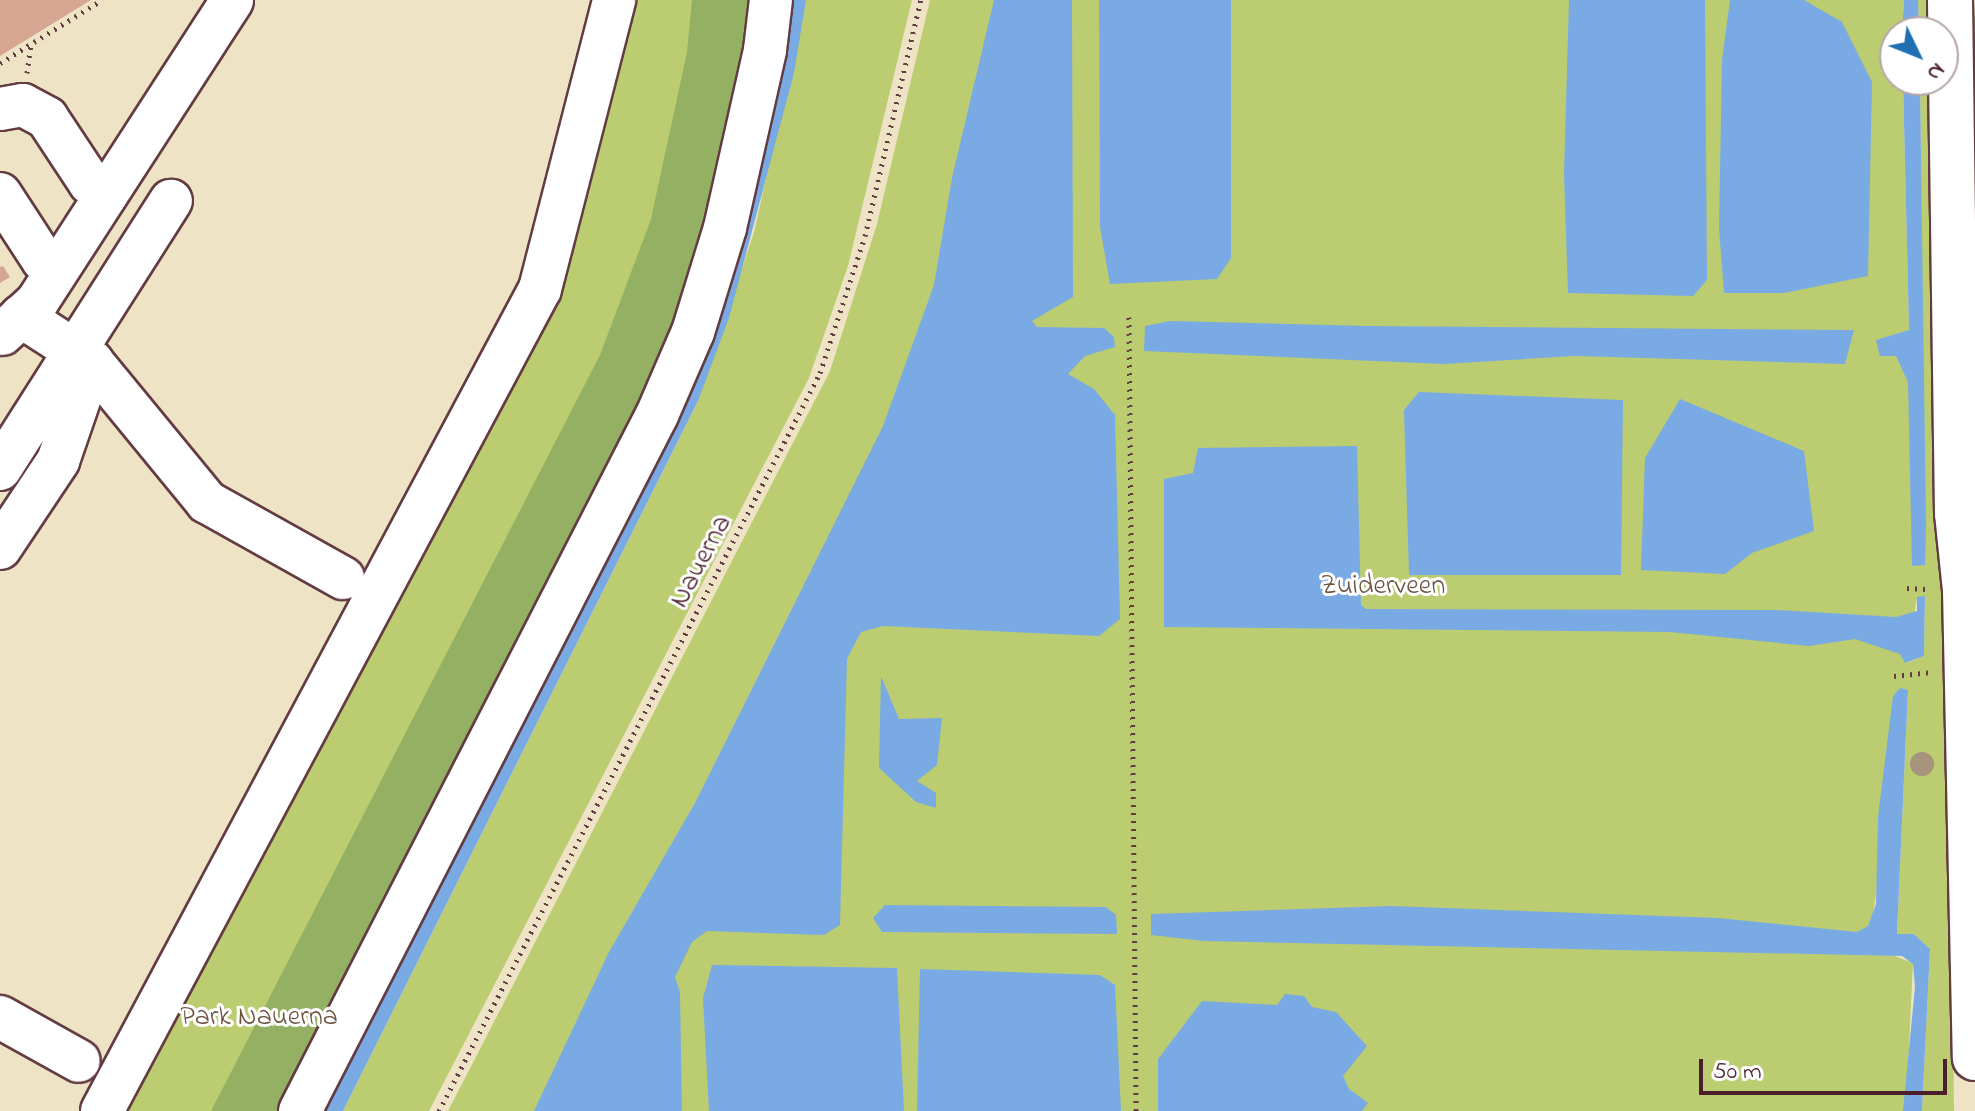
<!DOCTYPE html>
<style>
body{margin:0}
#map{position:relative;width:1975px;height:1111px;overflow:hidden;background:#efe3c6;font-family:"Indie Flower",sans-serif}
div>[style]{position:absolute}
.green>*{inset:0;background:#bbcd70}
.forest>*{inset:0;background:#94b062}
.water>*{inset:0;background:#79aae4}
.building>*{inset:0;background:#d7a692}
.path>*{height:5px;margin-top:-2.5px;transform-origin:0;background:repeating-linear-gradient(90deg,#633c42 0 2px,transparent 0 8px)}
.roads{filter:drop-shadow(2px 0 #633c42) drop-shadow(-2px 0 #633c42) drop-shadow(0 2px #633c42) drop-shadow(0 -2px #633c42)}
.minor>*{height:42px;margin:-21px;padding:0 21px;transform-origin:21px;border-radius:21px;background:#fff}
.major>*{height:44px;margin:-22px;padding:0 22px;transform-origin:22px;border-radius:22px;background:#fff}
.trees>*{width:24px;height:24px;margin:-12px;border-radius:50%;background:#a7947c}
span{translate:-50% -50%;white-space:nowrap;text-align:center;line-height:1.15;-webkit-text-stroke:6px #fff;paint-order:stroke}
.street-label{font-size:28px;color:#4a1f2b}
.park-label{font-size:28px;color:#6c5340}
.north{position:absolute;left:1879px;top:16px;width:80px;height:80px;box-sizing:border-box;background:#fff;border:2px solid #b7a5aa;border-radius:50%;rotate:133deg;font-size:22px;font-weight:700;line-height:32px;text-align:center;color:#4a1f2b}
.north::after{content:'';display:block;margin:auto;width:28px;height:36px;background:#1f6fb2;clip-path:polygon(50% 0,100% 100%,50% 72%,0 100%)}
.scale{position:absolute;left:1699px;top:1059px;width:248px;height:36px;box-sizing:border-box;border:4px solid #4a1f2b;border-top:0;padding-left:10px;font-size:24px;line-height:28px;white-space:nowrap;color:#4a1f2b;-webkit-text-stroke:6px #fff;paint-order:stroke}
</style>
<div id="map">
<div class="green">
<div style="clip-path:polygon(622px 0,794px 0,754px 189px,620px 532px,326px 1111px,109px 1111px,534px 321px)"></div>
<div style="clip-path:polygon(806px 0,912px 0,848px 266px,809px 378px,429px 1111px,343px 1111px,698px 401px,754px 232px)"></div>
<div style="clip-path:polygon(evenodd,930px 0,1904px 0,1902px 32px,1895px 32px,1895px 80px,1903px 80px,1909px 330px,1925px 565px,1920px 80px,1943px 80px,1954px 1111px,1922px 1111px,1930px 949px,1914px 934px,1897px 935px,1908px 691px,1868px 946px,1913px 963px,1906px 1111px,448px 1111px,830px 371px,877px 224px,930px 0,1925px 597px,1924px 656px,1906px 663px,1917px 598px,1925px 597px)"></div>
<div style="clip-path:polygon(1918px 0,1940px 0,1943px 32px,1919px 32px)"></div>
</div>
<div class="forest">
<div style="clip-path:polygon(692px 0,763px 0,687px 329px,289px 1111px,211px 1111px,600px 355px,651px 219px,687px 52px)"></div>
</div>
<div class="water">
<div style="clip-path:polygon(794px 0,806px 0,794px 73px,729px 318px,698px 401px,343px 1111px,326px 1111px,620px 532px,754px 189px)"></div>
<div style="clip-path:polygon(994px 0,1072px 0,1073px 297px,1032px 321px,1037px 327px,1104px 328px,1114px 337px,1115px 347px,1085px 356px,1068px 374px,1094px 389px,1115px 415px,1120px 619px,1099px 636px,883px 626px,861px 632px,847px 659px,840px 925px,824px 935px,707px 931px,692px 942px,675px 977px,680px 992px,682px 1111px,534px 1111px,609px 952px,695px 803px,883px 426px,934px 285px,952px 178px)"></div>
<div style="clip-path:polygon(1099px 0,1231px 0,1231px 258px,1217px 279px,1110px 284px,1100px 227px)"></div>
<div style="clip-path:polygon(1569px 0,1705px 0,1707px 280px,1693px 296px,1568px 293px,1564px 174px)"></div>
<div style="clip-path:polygon(1730px 0,1804px 0,1842px 22px,1872px 82px,1868px 276px,1784px 293px,1724px 293px,1719px 228px,1722px 60px)"></div>
<div style="clip-path:polygon(1904px 0,1918px 0,1919px 32px,1902px 32px)"></div>
<div style="clip-path:polygon(1903px 80px,1920px 80px,1926px 527px,1925px 565px,1912px 566px,1908px 382px,1896px 356px,1880px 356px,1876px 340px,1909px 330px)"></div>
<div style="clip-path:polygon(1170px 321px,1367px 326px,1854px 330px,1845px 364px,1575px 356px,1444px 364px,1144px 351px,1145px 326px)"></div>
<div style="clip-path:polygon(1419px 392px,1623px 400px,1621px 575px,1409px 575px,1404px 410px)"></div>
<div style="clip-path:polygon(1680px 399px,1804px 451px,1814px 531px,1752px 553px,1725px 574px,1641px 570px,1645px 458px)"></div>
<div style="clip-path:polygon(1357px 446px,1361px 605px,1366px 609px,1776px 610px,1896px 617px,1917px 611px,1917px 597px,1925px 596px,1924px 656px,1905px 663px,1900px 654px,1855px 639px,1809px 646px,1670px 632px,1164px 627px,1164px 479px,1193px 473px,1198px 448px)"></div>
<div style="clip-path:polygon(881px 676px,899px 719px,942px 718px,937px 765px,917px 781px,936px 793px,936px 808px,916px 802px,879px 768px)"></div>
<div style="clip-path:polygon(1900px 688px,1908px 690px,1897px 934px,1914px 934px,1930px 949px,1922px 1111px,1903px 1111px,1915px 987px,1913px 964px,1902px 956px,1204px 941px,1151px 935px,1151px 914px,1391px 906px,1718px 918px,1857px 932px,1868px 926px,1876px 904px,1878px 817px,1893px 696px)"></div>
<div style="clip-path:polygon(885px 905px,1106px 907px,1116px 915px,1117px 934px,882px 932px,873px 918px)"></div>
<div style="clip-path:polygon(712px 965px,897px 968px,904px 1111px,709px 1111px,703px 998px)"></div>
<div style="clip-path:polygon(920px 969px,1100px 975px,1115px 985px,1121px 1111px,917px 1111px)"></div>
<div style="clip-path:polygon(1285px 994px,1304px 996px,1312px 1007px,1336px 1012px,1367px 1046px,1343px 1076px,1349px 1089px,1368px 1103px,1362px 1111px,1158px 1111px,1158px 1059px,1202px 1001px,1277px 1005px)"></div>
</div>
<div class="building">
<div style="clip-path:polygon(0 0,91px 0,0 56px)"></div>
<div style="clip-path:polygon(3px 266px,10px 277px,0 283px,0 267px)"></div>
</div>
<div class="path">
<div style="left:0;top:63px;width:120px;rotate:-31.7deg"></div>
<div style="left:27px;top:73px;width:29px;rotate:-82deg"></div>
<div style="left:1129px;top:317px;width:794px;rotate:89.49deg"></div>
<div style="left:1907px;top:588px;width:19px;rotate:3deg"></div>
<div style="left:1894px;top:676px;width:37px;rotate:-6deg"></div>
<div style="left:439px;top:1111px;width:831px;rotate:-62.69deg"></div>
<div style="left:820px;top:373px;width:144px;rotate:-71.8deg"></div>
<div style="left:865px;top:236px;width:243px;rotate:-76.7deg"></div>
</div>
<div class="roads">
<div class="minor">
<div style="left:0;top:109px;width:23px;rotate:-10deg"></div>
<div style="left:23px;top:105px;width:27px;rotate:28deg"></div>
<div style="left:47px;top:118px;width:78px;rotate:56.5deg"></div>
<div style="left:90px;top:183px;width:20px;rotate:37deg"></div>
<div style="left:0;top:194px;width:79px;rotate:56.9deg"></div>
<div style="left:43px;top:260px;width:17px;rotate:36deg"></div>
<div style="left:21px;top:316px;width:85px;rotate:32.9deg"></div>
<div style="left:92px;top:362px;width:181px;rotate:50.6deg"></div>
<div style="left:207px;top:502px;width:156px;rotate:29.2deg"></div>
<div style="left:2px;top:334px;width:47px;rotate:-42.4deg"></div>
<div style="left:37px;top:302px;width:359px;rotate:-57.1deg"></div>
<div style="left:0;top:469px;width:318px;rotate:-57.5deg"></div>
<div style="left:0;top:548px;width:105px;rotate:-56.3deg"></div>
<div style="left:58px;top:461px;width:105px;rotate:-71deg"></div>
<div style="left:0;top:1017px;width:90px;rotate:29.1deg"></div>
<div style="left:102px;top:1111px;width:931px;rotate:-61.95deg"></div>
<div style="left:540px;top:289px;width:298px;rotate:-75.6deg"></div>
<div style="left:300px;top:1111px;width:782px;rotate:-62.85deg"></div>
<div style="left:657px;top:415px;width:90px;rotate:-66.6deg"></div>
<div style="left:693px;top:332px;width:109px;rotate:-72.9deg"></div>
<div style="left:725px;top:228px;width:182px;rotate:-77.3deg"></div>
<div style="left:765px;top:50px;width:50px;rotate:-83.2deg"></div>
</div>
<div class="major">
<div style="left:1950px;top:0;width:513px;rotate:89.22deg"></div>
<div style="left:1957px;top:513px;width:77px;rotate:84.1deg"></div>
<div style="left:1965px;top:590px;width:468px;rotate:88.8deg"></div>
</div>
</div>
<div class="trees">
<div style="left:1922px;top:764px"></div>
</div>
<div class="street-label">
<span style="left:702px;top:562px;rotate:-62deg">Nauerna</span>
</div>
<div class="park-label">
<span style="left:1383px;top:587px">Zuiderveen</span>
<span style="left:259px;top:1018px">Park Nauerna</span>
</div>
<div class="north">N</div>
<div class="scale">50 m</div>
</div>
